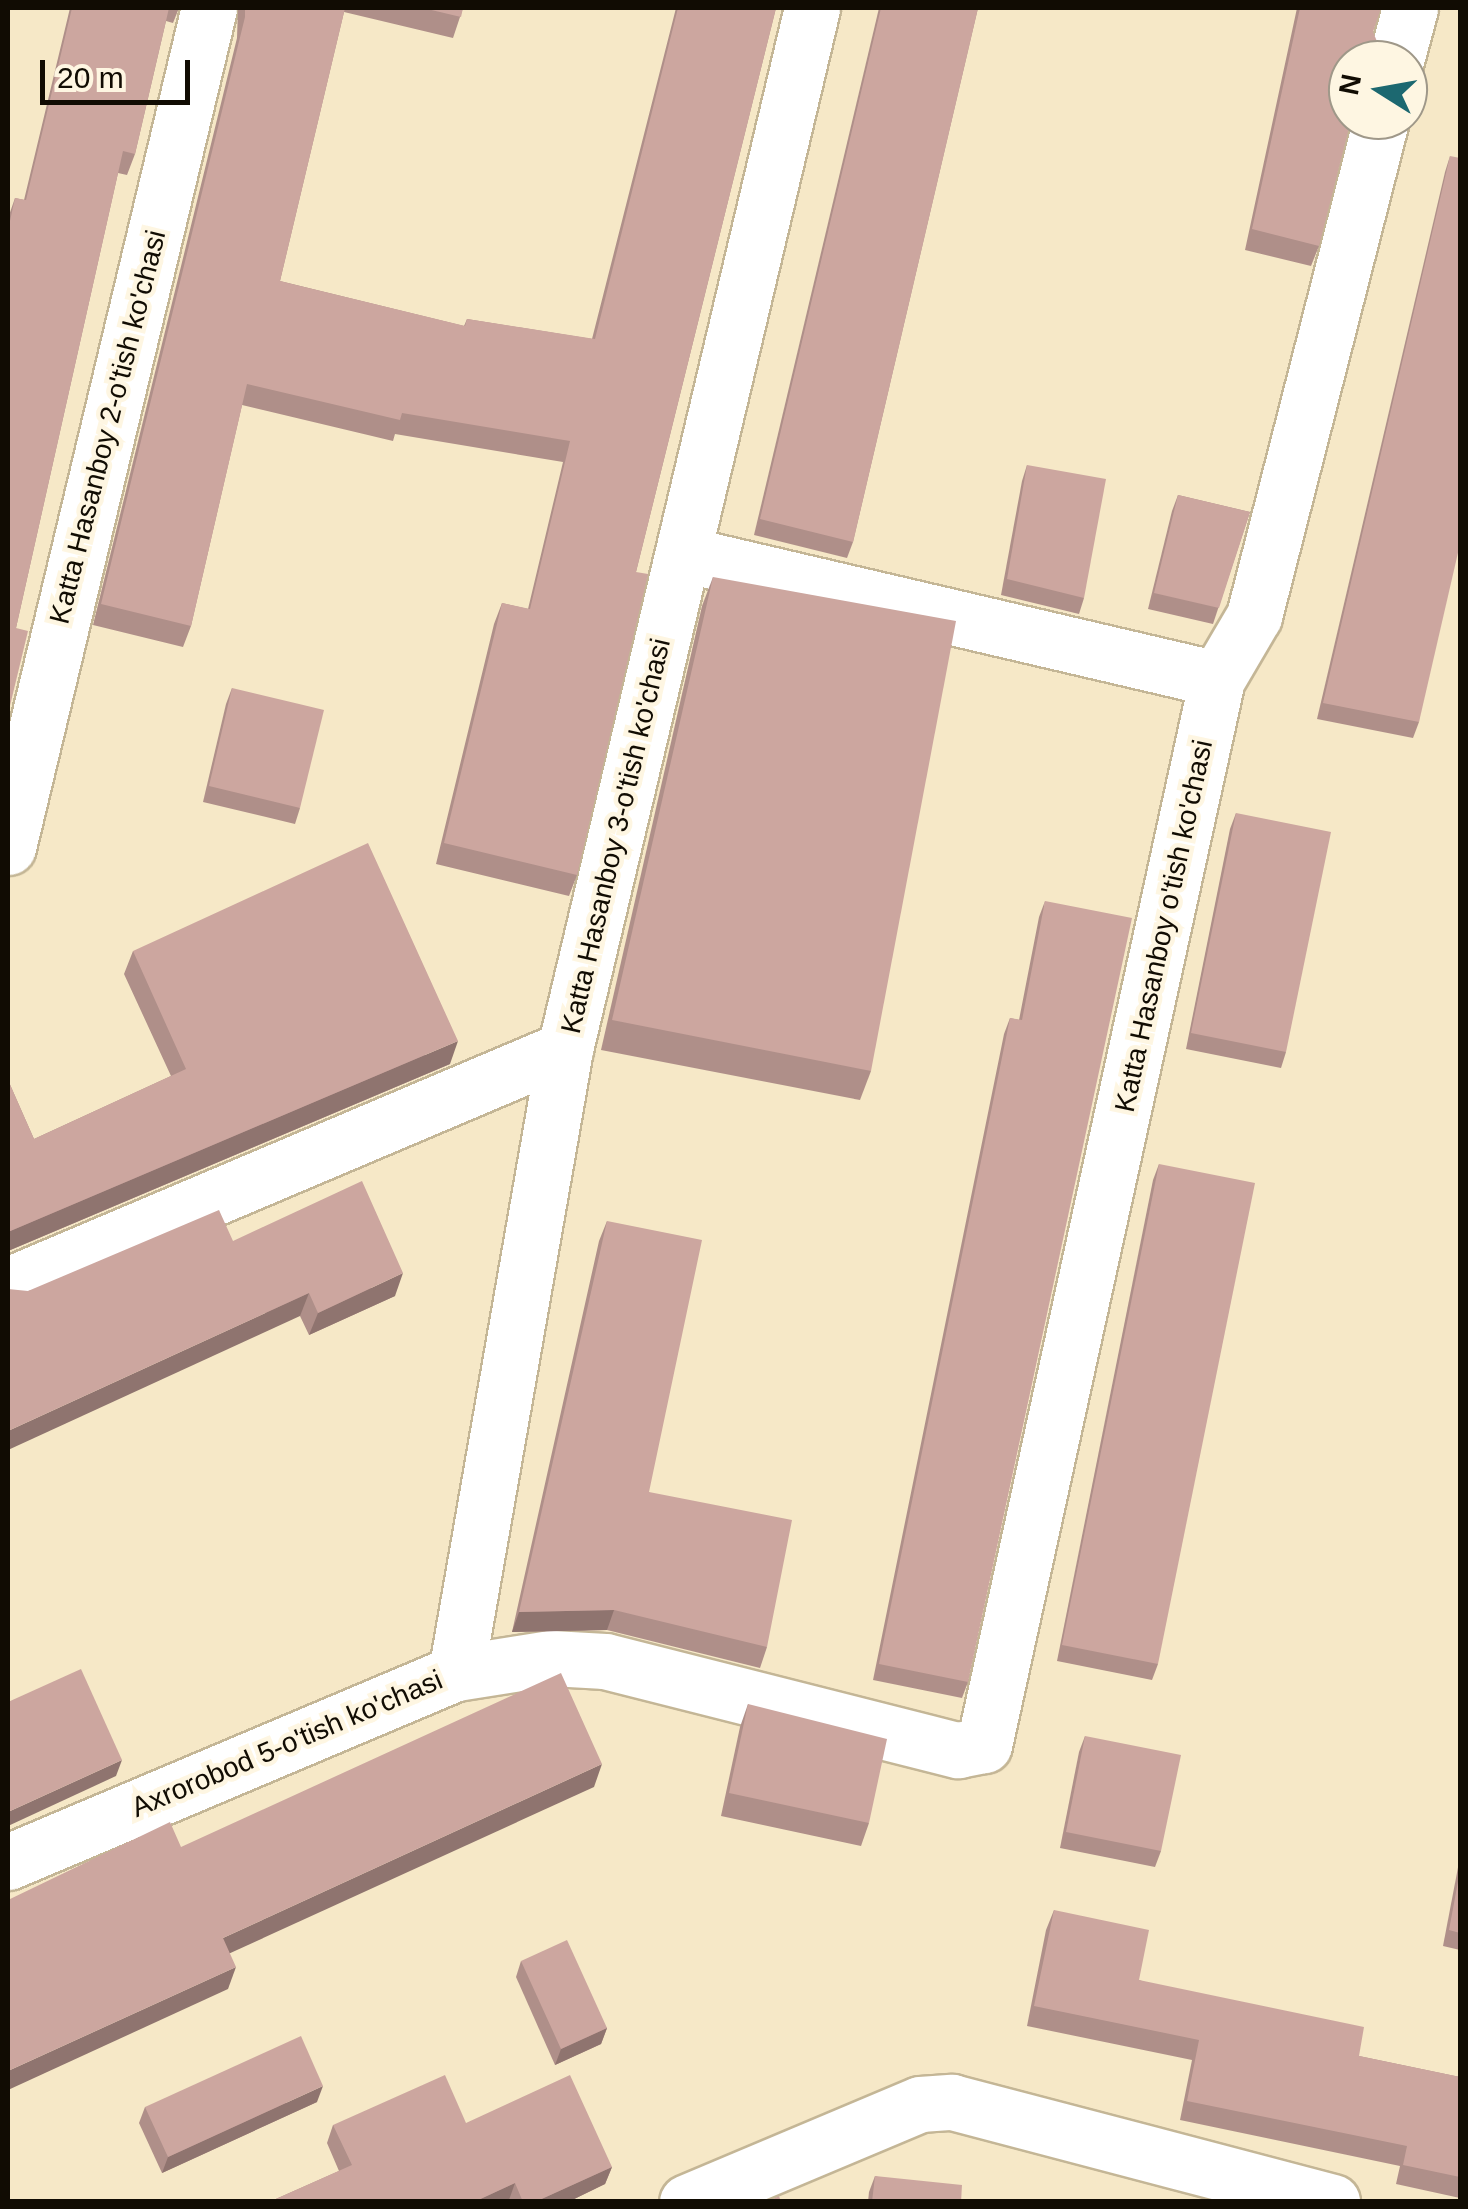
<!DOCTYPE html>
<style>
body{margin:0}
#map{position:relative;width:1468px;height:2209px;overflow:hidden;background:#f6e8c7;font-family:Helvetica,sans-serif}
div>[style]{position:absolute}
.roads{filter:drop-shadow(2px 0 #c4b696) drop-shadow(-2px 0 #c4b696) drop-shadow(0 2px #c4b696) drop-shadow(0 -2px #c4b696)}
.minor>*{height:55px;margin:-27.5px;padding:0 27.5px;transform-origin:27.5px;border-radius:27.5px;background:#fff}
.wall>*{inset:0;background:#af8f89}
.shaded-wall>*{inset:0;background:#8f746f}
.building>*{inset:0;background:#cca69f}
span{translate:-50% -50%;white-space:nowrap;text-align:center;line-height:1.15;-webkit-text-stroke:9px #fef6e2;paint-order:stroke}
.street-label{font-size:28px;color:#110c03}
.frame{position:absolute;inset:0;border:10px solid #110c03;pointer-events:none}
.north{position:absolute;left:1328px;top:40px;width:100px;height:100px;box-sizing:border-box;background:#fef6e2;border:2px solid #9f9889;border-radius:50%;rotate:281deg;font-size:28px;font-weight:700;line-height:40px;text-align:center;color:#110c03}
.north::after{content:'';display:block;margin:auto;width:35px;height:45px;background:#1c6870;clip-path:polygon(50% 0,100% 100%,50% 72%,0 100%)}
.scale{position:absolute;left:40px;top:60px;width:150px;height:45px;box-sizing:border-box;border:5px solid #110c03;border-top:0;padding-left:12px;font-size:30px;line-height:35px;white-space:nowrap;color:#110c03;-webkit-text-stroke:8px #fef6e2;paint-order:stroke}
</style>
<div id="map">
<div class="roads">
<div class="minor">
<div style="left:1396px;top:60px;width:54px;rotate:-74.9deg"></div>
<div style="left:683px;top:554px;width:548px;rotate:13.17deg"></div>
<div style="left:8px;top:847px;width:863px;rotate:-76.53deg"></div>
<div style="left:8px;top:1285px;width:605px;rotate:-22.96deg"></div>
<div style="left:456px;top:1673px;width:633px;rotate:-80.09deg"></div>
<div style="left:565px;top:1049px;width:1070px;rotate:-76.65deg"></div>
<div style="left:8px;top:1862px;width:486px;rotate:-22.9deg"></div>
<div style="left:456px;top:1673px;width:96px;rotate:-9deg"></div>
<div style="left:551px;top:1658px;width:54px;rotate:3.2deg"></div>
<div style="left:605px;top:1661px;width:364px;rotate:14.2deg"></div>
<div style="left:958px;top:1750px;width:26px;rotate:-11deg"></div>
<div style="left:984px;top:1745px;width:1091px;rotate:-77.67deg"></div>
<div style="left:1217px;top:679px;width:73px;rotate:-59.6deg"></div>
<div style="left:1254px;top:616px;width:512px;rotate:-75.64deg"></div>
<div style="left:687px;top:2202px;width:253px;rotate:-22.8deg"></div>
<div style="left:920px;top:2104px;width:32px;rotate:-4deg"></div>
<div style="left:952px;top:2102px;width:393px;rotate:14.7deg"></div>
</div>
</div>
<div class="wall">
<div style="clip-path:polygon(70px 8px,179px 8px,173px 23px,166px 21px,135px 154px,127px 175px,118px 173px,16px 628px,8px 714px,8px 218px,15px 198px,24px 200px)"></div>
<div style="clip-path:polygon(238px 8px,463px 8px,453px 38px,344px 12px,280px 281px,464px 326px,467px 319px,592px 339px,676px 8px,776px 8px,636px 572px,577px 875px,569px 896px,436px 864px,494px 624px,502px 603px,528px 609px,563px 462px,395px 434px,393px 441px,242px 405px,191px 626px,183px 647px,93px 625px,237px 38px)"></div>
<div style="clip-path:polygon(879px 8px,978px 8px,853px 542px,847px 558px,754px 535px)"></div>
<div style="clip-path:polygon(1297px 8px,1381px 8px,1348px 60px,1319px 246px,1311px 266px,1245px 250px)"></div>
<div style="clip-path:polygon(1450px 156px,1419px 722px,1413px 738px,1317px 719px,1445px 172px)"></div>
<div style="clip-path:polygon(1027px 465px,1084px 598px,1079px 614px,1001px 595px,1022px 481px)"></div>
<div style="clip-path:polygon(1178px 495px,1250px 512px,1213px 624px,1148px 609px,1172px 511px)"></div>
<div style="clip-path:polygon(713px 577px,871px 1071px,860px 1100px,601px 1050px,702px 606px)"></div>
<div style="clip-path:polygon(232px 688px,300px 808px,295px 824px,203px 802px,226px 704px)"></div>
<div style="clip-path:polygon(1236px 813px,1286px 1052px,1281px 1068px,1186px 1049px,1230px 829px)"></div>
<div style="clip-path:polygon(1045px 901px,968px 1682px,962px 1698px,873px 1680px,1004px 1034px,1010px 1018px,1019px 1020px,1039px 917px)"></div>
<div style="clip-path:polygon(133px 951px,450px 1064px,8px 1251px,8px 1080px,34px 1139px,171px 1076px,124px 974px)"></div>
<div style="clip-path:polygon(1159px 1164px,1158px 1664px,1152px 1680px,1057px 1661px,1153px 1180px)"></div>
<div style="clip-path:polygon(607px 1221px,649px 1492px,767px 1647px,760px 1668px,607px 1630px,512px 1632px,599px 1241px)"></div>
<div style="clip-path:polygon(233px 1241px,395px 1296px,309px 1335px,300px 1316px,28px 1291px)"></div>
<div style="clip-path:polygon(748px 1704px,869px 1823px,861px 1846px,721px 1816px,740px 1727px)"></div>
<div style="clip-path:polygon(1085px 1736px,1161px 1851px,1155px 1867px,1060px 1848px,1079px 1752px)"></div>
<div style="clip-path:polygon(1460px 1857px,1460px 1950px,1443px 1946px)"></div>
<div style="clip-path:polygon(1054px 1910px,1139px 1980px,1359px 2056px,1460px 2077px,1460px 2198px,1396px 2184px,1400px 2166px,1180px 2120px,1192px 2060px,1027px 2026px,1046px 1930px)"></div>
<div style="clip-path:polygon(521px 1961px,607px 2028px,601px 2044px,555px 2065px,516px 1977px)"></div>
<div style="clip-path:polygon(317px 2102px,162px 2173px,139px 2123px,145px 2107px)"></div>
<div style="clip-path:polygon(466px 2123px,612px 2167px,605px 2184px,568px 2202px,269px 2202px,339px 2171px,327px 2143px,333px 2125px)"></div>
<div style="clip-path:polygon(875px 2176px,961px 2202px,868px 2202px,869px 2192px)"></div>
</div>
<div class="shaded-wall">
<div style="clip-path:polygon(458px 1041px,450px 1064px,8px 1251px,8px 1232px)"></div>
<div style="clip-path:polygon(403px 1273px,395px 1296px,309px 1335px,318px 1313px)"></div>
<div style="clip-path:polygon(309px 1293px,300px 1316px,8px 1450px,8px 1431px)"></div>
<div style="clip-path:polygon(614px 1610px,607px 1630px,512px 1632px,519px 1612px)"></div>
<div style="clip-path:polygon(122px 1760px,116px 1776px,8px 1826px,8px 1812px)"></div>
<div style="clip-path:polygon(602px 1764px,594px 1787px,215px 1960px,223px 1938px)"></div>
<div style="clip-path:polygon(236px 1967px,228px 1989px,8px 2090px,8px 2071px)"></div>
<div style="clip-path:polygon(607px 2028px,601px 2044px,555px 2065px,561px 2049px)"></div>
<div style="clip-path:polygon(323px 2086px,317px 2102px,162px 2173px,168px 2157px)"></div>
<div style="clip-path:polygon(612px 2167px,605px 2184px,568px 2202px,535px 2202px)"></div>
<div style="clip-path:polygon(515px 2183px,509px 2200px,506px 2202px,474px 2202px)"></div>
</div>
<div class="building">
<div style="clip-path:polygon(72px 8px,169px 8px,135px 154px,123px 151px,16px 628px,28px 631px,8px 714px,8px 230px,15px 198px,26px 200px)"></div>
<div style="clip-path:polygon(245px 8px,345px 8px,280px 281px,465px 326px,467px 319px,595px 339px,678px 8px,776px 8px,636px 572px,648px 574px,577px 875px,444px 843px,502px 603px,530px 609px,570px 441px,402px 413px,400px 420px,247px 384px,191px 626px,101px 604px,245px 17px)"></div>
<div style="clip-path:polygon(423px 8px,463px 8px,461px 17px)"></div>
<div style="clip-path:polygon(881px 8px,978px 8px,853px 542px,760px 519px)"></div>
<div style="clip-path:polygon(1300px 8px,1381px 8px,1373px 32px,1385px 60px,1348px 60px,1348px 120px,1351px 120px,1319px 246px,1252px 229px)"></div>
<div style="clip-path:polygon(1450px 156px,1460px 158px,1460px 544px,1419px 722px,1323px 703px)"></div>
<div style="clip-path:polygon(1027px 465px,1106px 479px,1084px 598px,1007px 579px)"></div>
<div style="clip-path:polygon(1178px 495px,1250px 512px,1219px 608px,1154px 593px)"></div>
<div style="clip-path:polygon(713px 577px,956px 621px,871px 1071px,612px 1020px)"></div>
<div style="clip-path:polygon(232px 688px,324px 710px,300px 808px,209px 786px)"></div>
<div style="clip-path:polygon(1236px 813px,1331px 832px,1286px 1052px,1191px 1033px)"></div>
<div style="clip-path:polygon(368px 843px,458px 1041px,8px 1232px,8px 1080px,34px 1139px,186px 1069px,133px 951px)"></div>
<div style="clip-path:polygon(1045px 901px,1132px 918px,968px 1682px,879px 1664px,1010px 1018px,1022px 1020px)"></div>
<div style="clip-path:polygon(1159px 1164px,1255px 1183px,1158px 1664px,1062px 1645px)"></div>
<div style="clip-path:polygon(362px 1181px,403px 1273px,318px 1313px,309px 1293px,8px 1431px,8px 1289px,28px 1291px,219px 1210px,233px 1241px)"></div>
<div style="clip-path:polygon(607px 1221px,702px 1240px,649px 1492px,792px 1520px,767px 1647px,614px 1610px,519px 1612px)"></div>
<div style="clip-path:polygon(81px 1669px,122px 1760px,8px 1812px,8px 1702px)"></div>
<div style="clip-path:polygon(561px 1673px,602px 1764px,223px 1938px,236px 1967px,8px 2071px,8px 1900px,170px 1822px,181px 1847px)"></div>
<div style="clip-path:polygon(748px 1704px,887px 1739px,869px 1823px,729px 1793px)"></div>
<div style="clip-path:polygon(1085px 1736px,1181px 1755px,1161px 1851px,1066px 1832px)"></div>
<div style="clip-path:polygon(1460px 1871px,1460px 1933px,1449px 1930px)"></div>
<div style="clip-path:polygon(1054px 1910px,1149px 1930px,1139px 1980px,1364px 2027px,1359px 2056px,1460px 2077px,1460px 2177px,1403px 2165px,1407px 2146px,1187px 2101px,1199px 2040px,1034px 2006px)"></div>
<div style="clip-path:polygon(567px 1940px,607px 2028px,561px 2049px,521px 1961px)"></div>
<div style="clip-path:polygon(301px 2036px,323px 2086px,168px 2157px,145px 2107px)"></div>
<div style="clip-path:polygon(445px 2075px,466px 2123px,570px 2075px,612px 2167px,535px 2202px,523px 2202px,515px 2183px,474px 2202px,269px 2202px,352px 2165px,333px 2125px)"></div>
<div style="clip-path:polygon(875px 2176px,962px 2185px,961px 2202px,872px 2202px)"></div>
<div style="clip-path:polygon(779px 2196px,781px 2202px,767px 2202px)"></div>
</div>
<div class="street-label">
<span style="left:108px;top:427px;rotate:-76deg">Katta Hasanboy 2-o'tish ko'chasi</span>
<span style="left:616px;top:836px;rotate:-77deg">Katta Hasanboy 3-o'tish ko'chasi</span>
<span style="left:1164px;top:926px;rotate:-78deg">Katta Hasanboy o'tish ko'chasi</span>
<span style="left:287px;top:1744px;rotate:-23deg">Axrorobod 5-o'tish ko'chasi</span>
</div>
<div class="frame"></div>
<div class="north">N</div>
<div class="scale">20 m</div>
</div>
